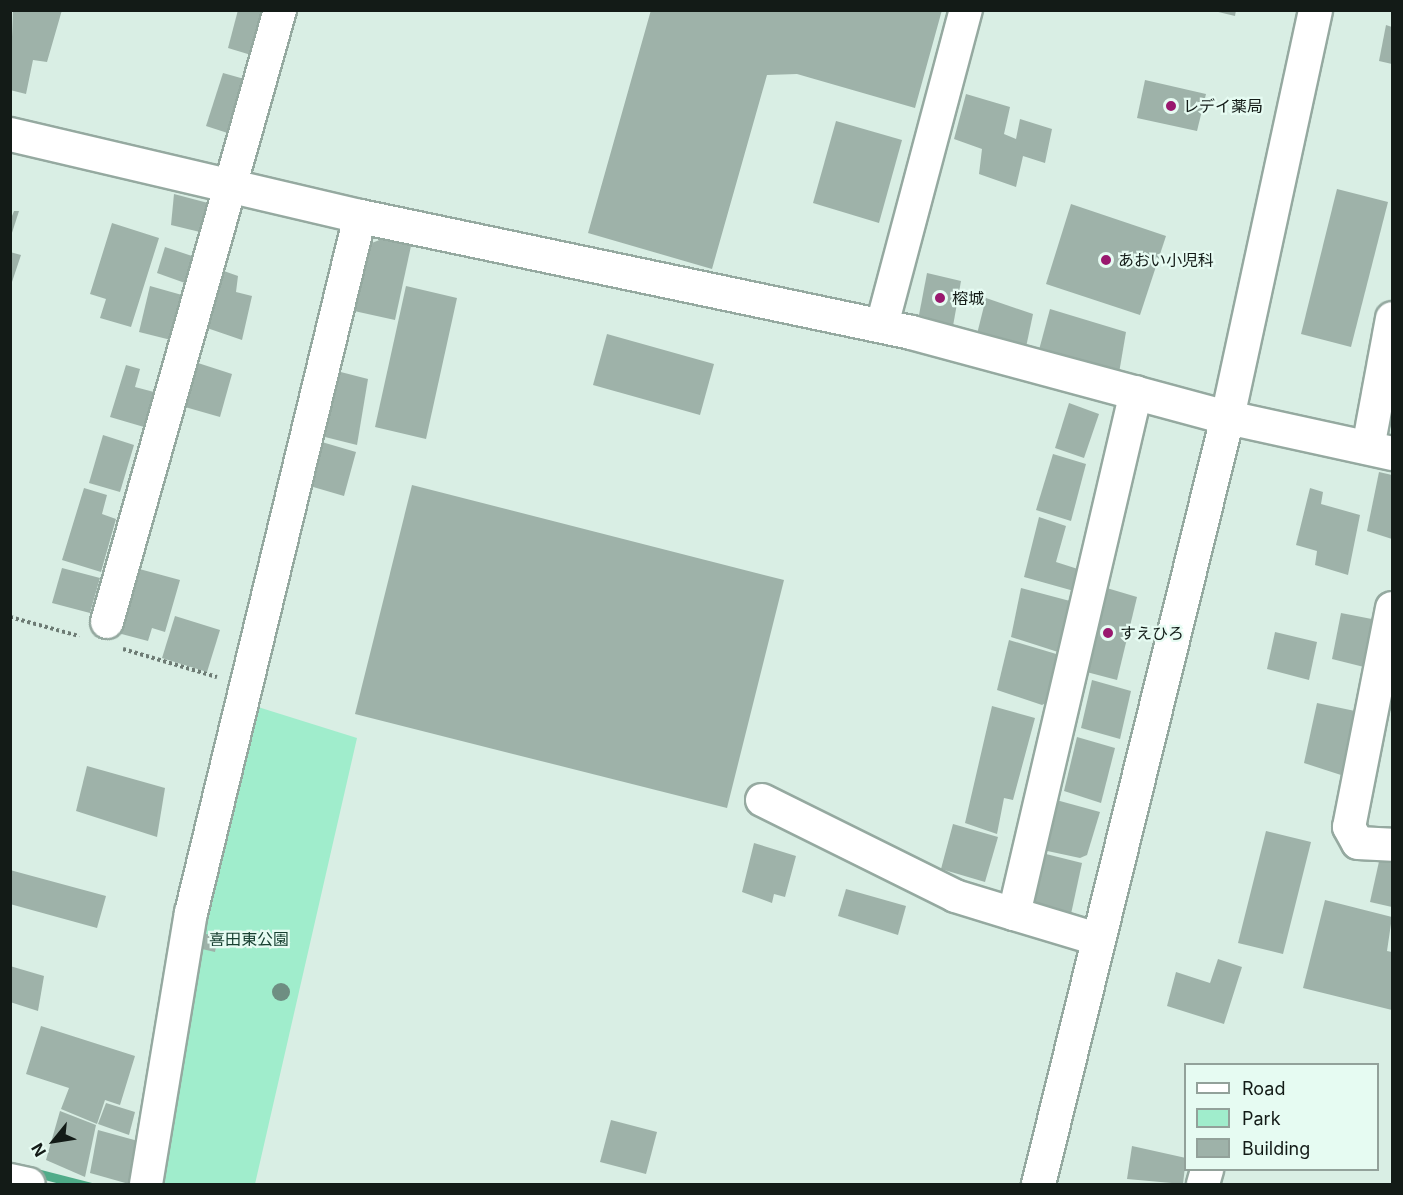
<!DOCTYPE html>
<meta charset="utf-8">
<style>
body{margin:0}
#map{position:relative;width:1403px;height:1195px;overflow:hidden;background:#d9eee4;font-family:Inter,"Noto Sans JP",sans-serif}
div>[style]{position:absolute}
.green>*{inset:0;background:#a0edcc}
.water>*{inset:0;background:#50ac89}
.building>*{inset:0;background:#9eb2a9}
.path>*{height:4px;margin-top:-2px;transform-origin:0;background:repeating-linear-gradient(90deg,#6d7b74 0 3px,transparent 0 6px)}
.roads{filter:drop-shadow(2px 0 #95a9a0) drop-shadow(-2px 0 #95a9a0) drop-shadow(0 2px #95a9a0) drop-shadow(0 -2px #95a9a0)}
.minor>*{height:32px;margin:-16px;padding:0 16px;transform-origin:16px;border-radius:16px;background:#fff}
.tertiary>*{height:33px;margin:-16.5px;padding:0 16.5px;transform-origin:16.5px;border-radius:16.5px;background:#fff}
.trees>*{width:18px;height:18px;margin:-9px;border-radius:50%;background:#6e8e82}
.dots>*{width:16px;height:16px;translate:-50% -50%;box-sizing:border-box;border:3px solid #e6fbf2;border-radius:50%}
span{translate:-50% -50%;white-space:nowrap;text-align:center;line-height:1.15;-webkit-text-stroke:4.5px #e6fbf2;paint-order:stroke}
.poi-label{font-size:16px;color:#131b17}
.left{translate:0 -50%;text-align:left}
.park-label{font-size:16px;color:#174031}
.frame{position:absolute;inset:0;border:12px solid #131b17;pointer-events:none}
.legend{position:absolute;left:1184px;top:1063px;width:195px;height:108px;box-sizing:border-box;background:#e6fbf2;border:2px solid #92a19a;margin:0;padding:8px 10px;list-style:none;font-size:18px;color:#131b17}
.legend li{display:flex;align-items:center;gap:12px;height:30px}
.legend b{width:30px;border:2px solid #92a19a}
.north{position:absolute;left:24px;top:1111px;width:60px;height:60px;-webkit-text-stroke:4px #e6fbf2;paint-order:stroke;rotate:240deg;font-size:16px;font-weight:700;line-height:24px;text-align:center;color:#131b17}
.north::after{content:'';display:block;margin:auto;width:21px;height:27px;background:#131b17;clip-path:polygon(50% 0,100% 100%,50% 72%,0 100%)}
</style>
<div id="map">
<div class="green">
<div style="clip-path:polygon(242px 702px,357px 738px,255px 1184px,161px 1184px)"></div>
</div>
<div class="water">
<div style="clip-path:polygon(10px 1162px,96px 1184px,60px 1184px,11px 1171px)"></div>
</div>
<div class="building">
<div style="clip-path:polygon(13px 10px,62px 10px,47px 62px,33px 60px,26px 94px,10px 90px)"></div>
<div style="clip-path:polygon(238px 10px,270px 10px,261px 58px,228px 48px)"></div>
<div style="clip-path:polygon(651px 10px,942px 10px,915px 108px,797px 74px,767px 75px,712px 269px,588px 233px)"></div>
<div style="clip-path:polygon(1210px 10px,1236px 10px,1235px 16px)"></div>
<div style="clip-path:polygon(1386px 25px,1392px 27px,1392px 64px,1379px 61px)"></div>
<div style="clip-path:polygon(223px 73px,255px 82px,240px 137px,206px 126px)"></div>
<div style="clip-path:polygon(1145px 80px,1206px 94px,1197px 131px,1137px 118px)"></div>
<div style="clip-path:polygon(966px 94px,1010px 107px,1004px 134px,1016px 139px,1020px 119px,1052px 129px,1045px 163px,1023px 156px,1016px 187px,979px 174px,982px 149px,954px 139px)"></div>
<div style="clip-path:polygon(836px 121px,902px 140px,879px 223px,813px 203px)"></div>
<div style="clip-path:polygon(1337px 189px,1388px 202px,1351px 347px,1301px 334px)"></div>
<div style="clip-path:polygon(174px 194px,208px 203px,200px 232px,171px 225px)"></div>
<div style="clip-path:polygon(1071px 204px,1166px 236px,1140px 315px,1046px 284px)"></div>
<div style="clip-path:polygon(14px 211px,19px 211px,11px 236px,10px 221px)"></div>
<div style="clip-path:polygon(112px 223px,159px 238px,131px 327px,100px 318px,106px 299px,90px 294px)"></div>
<div style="clip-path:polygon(382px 239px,411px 246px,395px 320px,345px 309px,359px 248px)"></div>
<div style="clip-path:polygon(165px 247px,192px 256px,185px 283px,157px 273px)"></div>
<div style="clip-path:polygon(10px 252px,21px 255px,11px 285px,10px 285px)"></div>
<div style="clip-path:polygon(221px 270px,238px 276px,236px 292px,252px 296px,242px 340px,207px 328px)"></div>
<div style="clip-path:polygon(927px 273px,961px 281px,953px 326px,919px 315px)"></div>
<div style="clip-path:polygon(150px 286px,182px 295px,171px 340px,139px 332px)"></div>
<div style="clip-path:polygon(406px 286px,457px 298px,426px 439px,375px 427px)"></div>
<div style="clip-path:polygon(986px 298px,1033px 314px,1025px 352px,976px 338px)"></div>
<div style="clip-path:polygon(1050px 309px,1126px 332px,1119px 373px,1039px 350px)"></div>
<div style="clip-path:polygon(607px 334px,714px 364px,700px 415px,593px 385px)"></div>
<div style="clip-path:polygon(198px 363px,232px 374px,220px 417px,185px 407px)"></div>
<div style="clip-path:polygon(126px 365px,140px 369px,135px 387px,154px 392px,144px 427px,110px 417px)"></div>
<div style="clip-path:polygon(333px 370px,368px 379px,357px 445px,317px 435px)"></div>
<div style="clip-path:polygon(1069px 403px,1099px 414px,1084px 458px,1055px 448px)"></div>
<div style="clip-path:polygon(103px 435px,134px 445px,120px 492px,89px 483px)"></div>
<div style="clip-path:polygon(315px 440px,356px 452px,344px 496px,303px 484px)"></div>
<div style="clip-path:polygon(1053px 454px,1086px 464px,1071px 521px,1036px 510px)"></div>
<div style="clip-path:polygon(1379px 472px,1392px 475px,1392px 539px,1367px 531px)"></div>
<div style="clip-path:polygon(412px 485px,784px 580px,727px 808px,355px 714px)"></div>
<div style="clip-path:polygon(84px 488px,107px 495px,102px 514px,116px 519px,101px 572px,62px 560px)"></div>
<div style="clip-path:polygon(1310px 488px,1323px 492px,1321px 504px,1360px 515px,1348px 575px,1315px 565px,1317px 551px,1296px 545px)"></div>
<div style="clip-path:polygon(1039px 517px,1066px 526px,1056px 562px,1081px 570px,1074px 591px,1024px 577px)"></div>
<div style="clip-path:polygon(132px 567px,180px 580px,165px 632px,152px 628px,148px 641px,114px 632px)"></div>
<div style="clip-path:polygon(62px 568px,100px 578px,90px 613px,52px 603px)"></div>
<div style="clip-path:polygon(1100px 586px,1137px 597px,1117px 680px,1079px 670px)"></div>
<div style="clip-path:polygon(1021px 588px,1070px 601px,1058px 652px,1011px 637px)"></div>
<div style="clip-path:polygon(1341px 613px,1377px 620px,1368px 668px,1332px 659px)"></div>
<div style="clip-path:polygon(175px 616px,220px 630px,207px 672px,162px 658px)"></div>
<div style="clip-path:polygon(1275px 632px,1317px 642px,1309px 680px,1267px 669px)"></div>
<div style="clip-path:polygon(1009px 640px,1063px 656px,1055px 698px,1042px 705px,997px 690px)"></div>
<div style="clip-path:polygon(1092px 680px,1131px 691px,1120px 739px,1081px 728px)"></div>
<div style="clip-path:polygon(1317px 703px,1355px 711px,1341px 775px,1304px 763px)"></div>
<div style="clip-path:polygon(992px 706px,1035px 718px,1013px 800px,1004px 798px,997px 834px,965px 823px)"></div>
<div style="clip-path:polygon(1077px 737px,1115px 748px,1101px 803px,1064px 791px)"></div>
<div style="clip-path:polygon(87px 766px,165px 788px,157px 837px,76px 811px)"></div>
<div style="clip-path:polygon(1049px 798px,1100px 812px,1087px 855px,1080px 858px,1038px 849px)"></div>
<div style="clip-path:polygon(953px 824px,998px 837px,985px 882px,941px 869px)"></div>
<div style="clip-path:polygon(1266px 831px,1311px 842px,1283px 954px,1238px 943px)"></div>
<div style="clip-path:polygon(754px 843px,796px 856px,785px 897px,774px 894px,772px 903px,742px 892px)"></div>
<div style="clip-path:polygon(1038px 852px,1082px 863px,1071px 914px,1030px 905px)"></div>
<div style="clip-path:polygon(1380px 857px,1392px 860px,1392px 907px,1370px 902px)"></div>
<div style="clip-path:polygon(10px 870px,106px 896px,97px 928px,10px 904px)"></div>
<div style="clip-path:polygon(846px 889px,906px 906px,898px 935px,838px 916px)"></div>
<div style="clip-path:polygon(1325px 900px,1392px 917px,1387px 951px,1392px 952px,1392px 1010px,1303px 988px)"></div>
<div style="clip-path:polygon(206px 934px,218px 936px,215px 952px,202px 949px)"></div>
<div style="clip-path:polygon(1218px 959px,1242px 967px,1224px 1024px,1167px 1006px,1176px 972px,1210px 983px)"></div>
<div style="clip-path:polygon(10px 966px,44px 976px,38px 1011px,10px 1002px)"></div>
<div style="clip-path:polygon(41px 1026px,135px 1056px,120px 1105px,105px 1100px,97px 1124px,61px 1109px,69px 1088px,26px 1074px)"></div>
<div style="clip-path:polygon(106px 1103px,135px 1112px,129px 1135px,98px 1124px)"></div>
<div style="clip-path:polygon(60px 1111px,96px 1125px,85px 1177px,46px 1160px)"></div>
<div style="clip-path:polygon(611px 1120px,657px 1132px,646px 1174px,600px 1162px)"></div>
<div style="clip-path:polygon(98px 1130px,138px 1141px,129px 1184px,90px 1173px)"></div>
<div style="clip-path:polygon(1132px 1146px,1186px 1158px,1183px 1184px,1127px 1179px)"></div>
</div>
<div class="path">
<div style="left:10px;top:617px;width:72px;rotate:15.4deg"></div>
<div style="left:123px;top:649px;width:98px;rotate:16.6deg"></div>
</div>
<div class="roads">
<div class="minor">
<div style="left:882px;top:325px;width:326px;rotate:-75.1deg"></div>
<div style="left:1368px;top:448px;width:132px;rotate:-79.5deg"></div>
<div style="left:1392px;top:608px;width:223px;rotate:101.1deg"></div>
<div style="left:1349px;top:827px;width:18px;rotate:61deg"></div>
<div style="left:1358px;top:843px;width:34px;rotate:3deg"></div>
<div style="left:107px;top:622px;width:636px;rotate:-74.22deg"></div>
<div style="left:762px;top:800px;width:216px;rotate:26.4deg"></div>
<div style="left:955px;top:896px;width:62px;rotate:17deg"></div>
<div style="left:1097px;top:939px;width:87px;rotate:-163.2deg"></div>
<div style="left:1014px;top:914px;width:536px;rotate:-76.85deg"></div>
<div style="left:10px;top:1180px;width:19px;rotate:12deg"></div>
<div style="left:146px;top:1184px;width:275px;rotate:-80.6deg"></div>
<div style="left:191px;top:913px;width:717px;rotate:-76.37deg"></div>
<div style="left:1203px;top:1184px;width:15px;rotate:-74deg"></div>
</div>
<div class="tertiary">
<div style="left:10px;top:134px;width:359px;rotate:13.2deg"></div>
<div style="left:360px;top:216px;width:563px;rotate:11.89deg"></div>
<div style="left:911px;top:332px;width:327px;rotate:15.1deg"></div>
<div style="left:1227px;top:417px;width:169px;rotate:12.3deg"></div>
<div style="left:1038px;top:1184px;width:790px;rotate:-76.16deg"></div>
<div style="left:1227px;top:417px;width:416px;rotate:-77.8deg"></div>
</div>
</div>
<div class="trees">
<div style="left:281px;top:992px"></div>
</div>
<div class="dots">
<div style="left:1171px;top:106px;background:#99186e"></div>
<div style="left:1106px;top:260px;background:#99186e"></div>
<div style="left:940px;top:298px;background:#99186e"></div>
<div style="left:1108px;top:633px;background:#99186e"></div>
</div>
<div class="poi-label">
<span class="left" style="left:1183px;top:106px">レデイ薬局</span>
<span class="left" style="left:1118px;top:260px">あおい小児科</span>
<span class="left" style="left:952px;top:298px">榕城</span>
<span class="left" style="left:1120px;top:633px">すえひろ</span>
</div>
<div class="park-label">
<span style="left:249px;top:939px">喜田東公園</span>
</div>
<div class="frame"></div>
<ul class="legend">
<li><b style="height:8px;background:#fff"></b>Road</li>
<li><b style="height:16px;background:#a0edcc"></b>Park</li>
<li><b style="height:16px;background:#9eb2a9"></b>Building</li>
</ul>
<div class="north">N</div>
</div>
